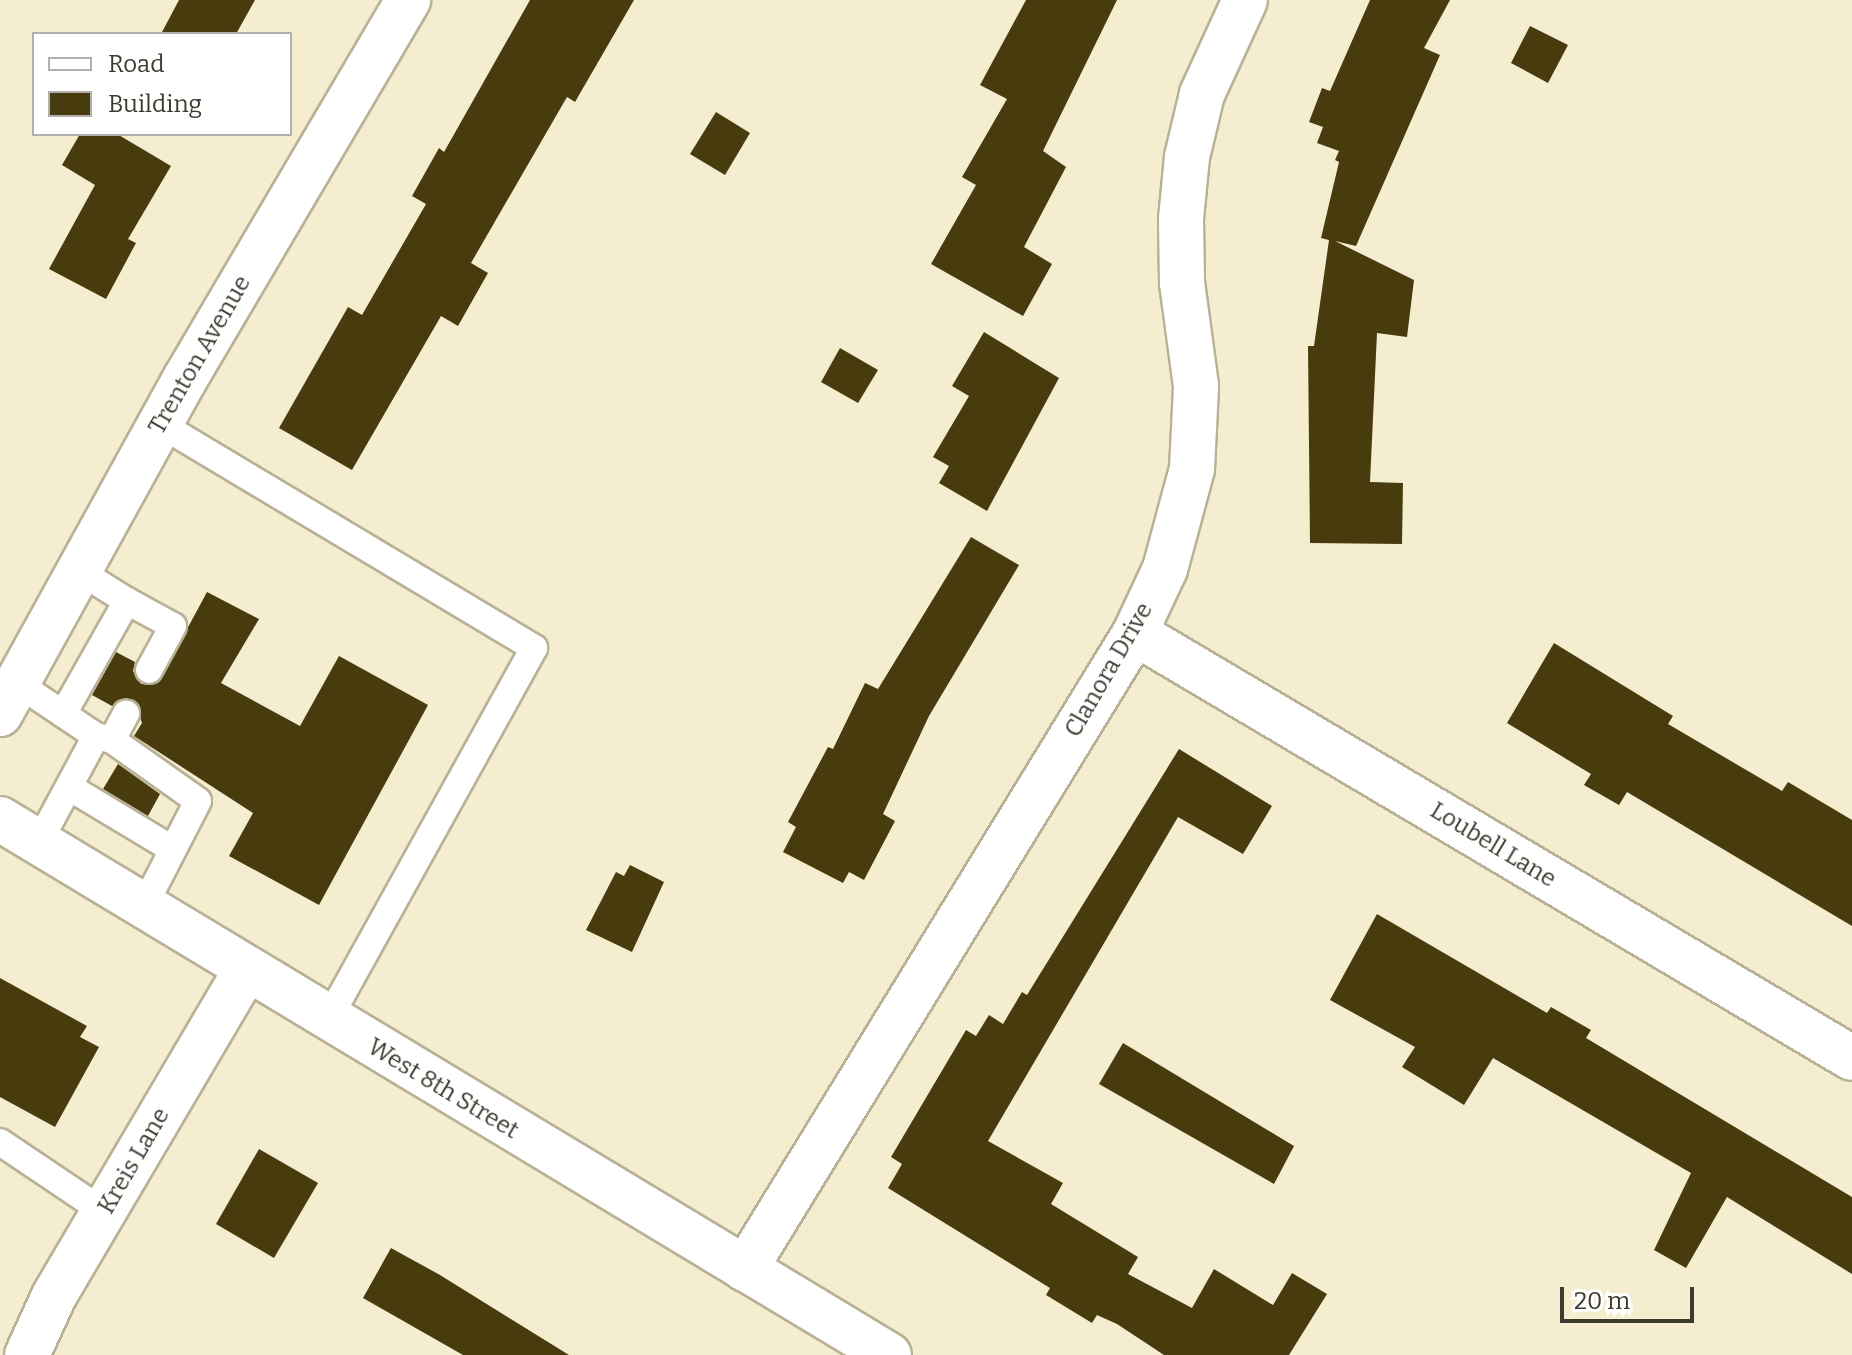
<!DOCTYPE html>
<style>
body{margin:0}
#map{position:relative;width:1852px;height:1355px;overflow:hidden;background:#f4edd0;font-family:Bitter,serif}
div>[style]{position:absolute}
.building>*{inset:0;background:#483c0e}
.roads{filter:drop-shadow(2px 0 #b9b196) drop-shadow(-2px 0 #b9b196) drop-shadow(0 2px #b9b196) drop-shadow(0 -2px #b9b196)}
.service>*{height:26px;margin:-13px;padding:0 13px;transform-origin:13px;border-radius:13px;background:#fff}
.minor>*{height:44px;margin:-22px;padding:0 22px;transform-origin:22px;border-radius:22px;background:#fff}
.tertiary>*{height:44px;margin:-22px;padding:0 22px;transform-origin:22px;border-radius:22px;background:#fff}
span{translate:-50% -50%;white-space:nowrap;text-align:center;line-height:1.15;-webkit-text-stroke:8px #fff;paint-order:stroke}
.street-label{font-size:24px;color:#3d3a2e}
.legend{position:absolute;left:32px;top:32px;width:260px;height:104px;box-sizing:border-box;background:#fff;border:2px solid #b1b0ab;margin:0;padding:10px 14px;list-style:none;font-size:24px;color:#3d3a2e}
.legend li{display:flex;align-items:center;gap:16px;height:40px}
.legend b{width:40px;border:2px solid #b1b0ab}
.scale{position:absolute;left:1560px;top:1287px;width:134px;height:36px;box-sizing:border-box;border:4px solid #3d3a2e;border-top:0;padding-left:10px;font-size:24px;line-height:28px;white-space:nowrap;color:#3d3a2e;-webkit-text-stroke:6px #fff;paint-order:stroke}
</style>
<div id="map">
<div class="building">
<div style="clip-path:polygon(179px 0,255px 0,236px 34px,161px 34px)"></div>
<div style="clip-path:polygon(530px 0,634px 0,575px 102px,567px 97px,471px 263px,488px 273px,458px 326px,441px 316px,352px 470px,279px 428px,348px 307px,362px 315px,426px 204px,412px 196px,439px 148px,444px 152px)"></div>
<div style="clip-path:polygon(1026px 0,1117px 0,1043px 151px,1066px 167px,1024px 247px,1052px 264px,1023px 316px,931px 264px,976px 185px,962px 177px,1007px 99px,980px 85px)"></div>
<div style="clip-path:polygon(1370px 0,1450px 0,1424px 48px,1440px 55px,1356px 246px,1335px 241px,1414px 280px,1407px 337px,1377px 333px,1370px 482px,1403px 483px,1402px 544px,1310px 543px,1308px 346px,1314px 346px,1329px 240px,1321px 238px,1339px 162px,1335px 160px,1339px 151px,1317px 143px,1323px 127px,1309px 122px,1322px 88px,1330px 91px)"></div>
<div style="clip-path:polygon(1530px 26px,1568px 45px,1548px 83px,1511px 63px)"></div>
<div style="clip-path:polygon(716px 112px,750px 133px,725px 175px,690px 154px)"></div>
<div style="clip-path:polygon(80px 134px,117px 134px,171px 166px,128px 239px,136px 243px,106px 299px,49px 269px,95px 185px,62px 165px)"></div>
<div style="clip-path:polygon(984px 332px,1059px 378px,987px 511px,939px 483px,949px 466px,933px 457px,969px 396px,952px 386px)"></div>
<div style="clip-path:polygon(840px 348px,878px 370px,858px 403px,821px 382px)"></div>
<div style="clip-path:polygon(971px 537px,1019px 565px,929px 716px,883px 814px,895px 821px,864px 880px,849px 872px,843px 883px,783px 852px,796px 827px,788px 822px,828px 747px,833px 749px,865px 683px,878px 689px)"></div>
<div style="clip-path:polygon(207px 592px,259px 619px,221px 683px,300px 726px,339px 656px,428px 705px,319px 905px,229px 856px,253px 813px,134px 736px,142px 723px,134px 700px,125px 698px,112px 706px,92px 695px,116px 652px,135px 662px,133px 671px,141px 684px,158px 683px)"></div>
<div style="clip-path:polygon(1554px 643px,1673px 716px,1668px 724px,1782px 791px,1788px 782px,1852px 820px,1852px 926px,1627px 792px,1619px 805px,1584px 785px,1591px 774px,1507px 723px)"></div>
<div style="clip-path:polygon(1179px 749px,1272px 806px,1243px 854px,1178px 817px,988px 1141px,1063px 1183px,1051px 1204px,1138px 1257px,1128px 1274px,1192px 1308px,1214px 1269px,1273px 1305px,1292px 1273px,1327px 1294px,1289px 1355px,1164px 1355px,1117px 1324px,1097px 1315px,1092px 1323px,1046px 1295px,1050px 1288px,888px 1188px,902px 1164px,891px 1157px,966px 1030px,976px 1036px,989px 1015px,1003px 1024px,1022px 992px,1027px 995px)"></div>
<div style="clip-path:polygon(118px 764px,160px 794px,148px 816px,103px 789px)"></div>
<div style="clip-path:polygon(630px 865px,664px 882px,632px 952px,586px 930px,616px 872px,624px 876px)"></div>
<div style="clip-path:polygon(1377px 914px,1547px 1013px,1551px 1007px,1591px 1030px,1586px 1038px,1852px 1197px,1852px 1274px,1727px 1197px,1686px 1268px,1654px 1250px,1691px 1173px,1493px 1058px,1464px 1105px,1402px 1067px,1415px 1047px,1330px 1000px)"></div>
<div style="clip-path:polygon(0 978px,87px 1026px,80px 1037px,99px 1047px,55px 1127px,0 1097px)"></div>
<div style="clip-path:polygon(1123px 1043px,1294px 1146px,1274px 1184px,1099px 1084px)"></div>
<div style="clip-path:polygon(259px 1149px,318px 1183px,274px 1258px,216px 1224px)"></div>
<div style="clip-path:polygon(391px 1248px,440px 1275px,569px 1355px,463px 1355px,363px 1298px)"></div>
</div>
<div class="roads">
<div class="service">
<div style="left:160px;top:424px;width:436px;rotate:30.9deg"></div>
<div style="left:534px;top:648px;width:425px;rotate:119deg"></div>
<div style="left:127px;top:601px;width:52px;rotate:28.5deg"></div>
<div style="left:173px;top:626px;width:50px;rotate:118.6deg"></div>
<div style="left:17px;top:683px;width:95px;rotate:33.9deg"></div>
<div style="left:96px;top:736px;width:120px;rotate:118.3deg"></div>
<div style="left:63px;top:714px;width:130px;rotate:-60.5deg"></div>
<div style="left:127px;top:601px;width:57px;rotate:-148deg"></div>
<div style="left:96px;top:736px;width:16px;rotate:14deg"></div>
<div style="left:112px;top:740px;width:105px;rotate:35.3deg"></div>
<div style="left:198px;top:801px;width:120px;rotate:117.2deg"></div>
<div style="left:112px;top:740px;width:30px;rotate:-62deg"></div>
<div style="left:69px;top:787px;width:120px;rotate:31deg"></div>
<div style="left:0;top:1142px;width:125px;rotate:33.9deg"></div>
</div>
<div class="minor">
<div style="left:1135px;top:633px;width:833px;rotate:30.66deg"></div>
<div style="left:0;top:714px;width:383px;rotate:-61.1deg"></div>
<div style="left:185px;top:379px;width:440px;rotate:-59.5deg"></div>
<div style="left:745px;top:1269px;width:746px;rotate:-58.48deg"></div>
<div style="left:1135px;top:633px;width:71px;rotate:-64.9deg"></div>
<div style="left:1165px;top:569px;width:104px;rotate:-74.9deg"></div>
<div style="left:1192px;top:469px;width:83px;rotate:-87.2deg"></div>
<div style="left:1196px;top:386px;width:104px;rotate:-97.7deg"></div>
<div style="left:1182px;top:283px;width:64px;rotate:-90.9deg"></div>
<div style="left:1181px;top:219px;width:62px;rotate:-84.5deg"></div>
<div style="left:1187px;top:157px;width:65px;rotate:-76.6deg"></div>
<div style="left:1202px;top:94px;width:103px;rotate:-65.4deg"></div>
<div style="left:27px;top:1355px;width:65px;rotate:-65.4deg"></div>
<div style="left:54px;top:1296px;width:378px;rotate:-59.5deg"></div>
</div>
<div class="tertiary">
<div style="left:0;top:819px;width:1038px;rotate:31.09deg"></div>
</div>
</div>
<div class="street-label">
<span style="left:200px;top:355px;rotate:-60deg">Trenton Avenue</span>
<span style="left:1109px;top:670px;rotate:-60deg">Clanora Drive</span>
<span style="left:1493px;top:845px;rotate:31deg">Loubell Lane</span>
<span style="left:443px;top:1089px;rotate:31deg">West 8th Street</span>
<span style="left:134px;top:1161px;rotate:-60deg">Kreis Lane</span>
</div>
<ul class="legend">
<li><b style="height:10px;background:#fff"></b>Road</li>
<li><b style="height:22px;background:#483c0e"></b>Building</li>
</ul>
<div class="scale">20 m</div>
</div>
